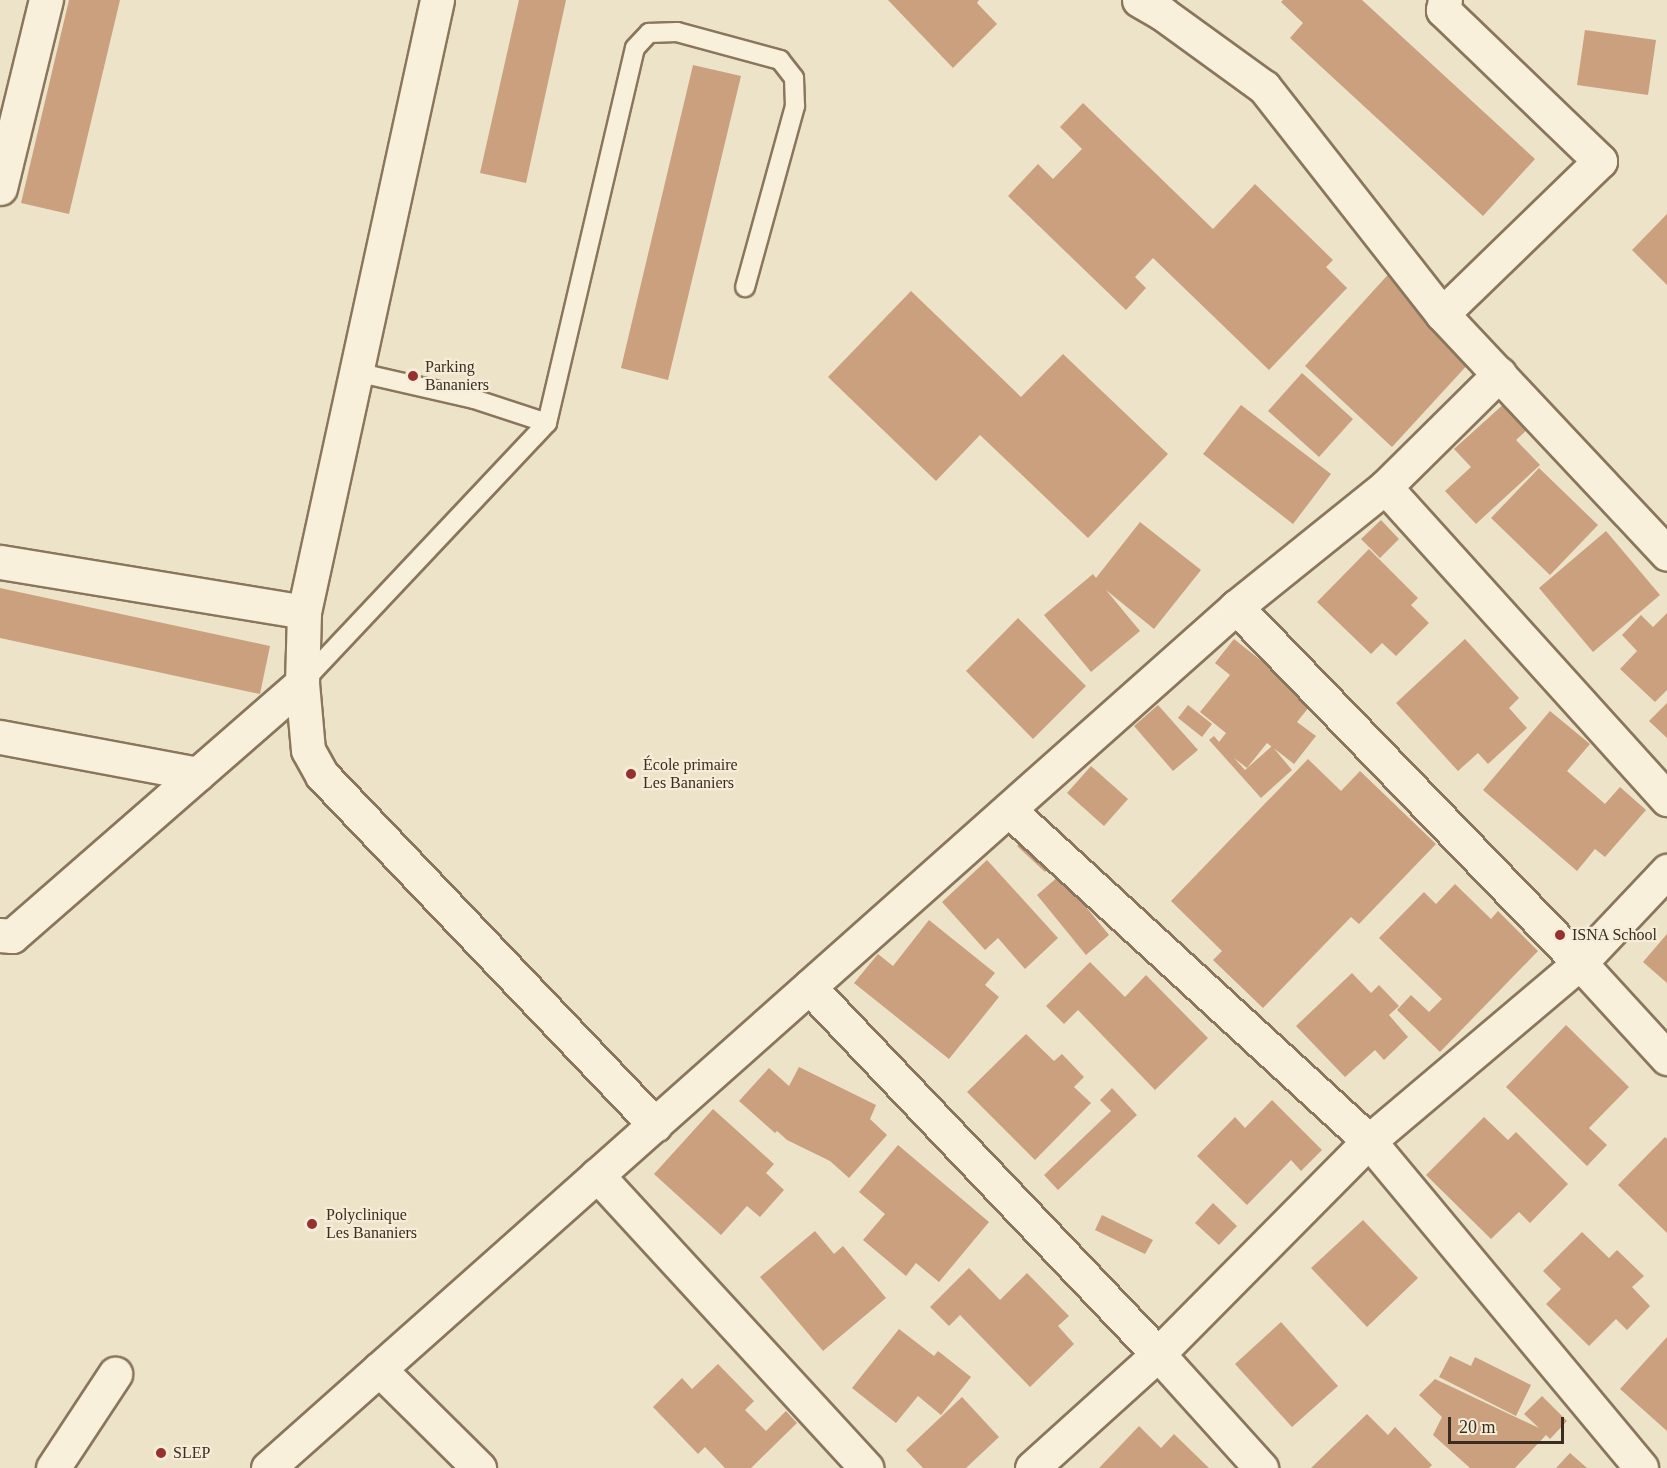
<!DOCTYPE html>
<meta charset="utf-8">
<style>
body{margin:0}
#map{position:relative;width:1667px;height:1468px;overflow:hidden;background:#ede3c8;font-family:Georgia,serif}
div>[style]{position:absolute}
.building>*{inset:0;background:#caa07f}
.roads{filter:drop-shadow(2px 0 #89765d) drop-shadow(-2px 0 #89765d) drop-shadow(0 2px #89765d) drop-shadow(0 -2px #89765d)}
.lane>*{height:18px;margin:-9px;padding:0 9px;transform-origin:9px;border-radius:9px;background:#f8f0db}
.street>*{height:33px;margin:-16.5px;padding:0 16.5px;transform-origin:16.5px;border-radius:16.5px;background:#f8f0db}
.dots>*{width:16px;height:16px;translate:-50% -50%;box-sizing:border-box;border:3px solid #f5edd7;border-radius:50%}
span{translate:-50% -50%;white-space:nowrap;text-align:center;line-height:1.15;-webkit-text-stroke:4.5px #f5edd7;paint-order:stroke}
.poi-label{font-size:16px;color:#3a2d20}
.left{translate:0 -50%;text-align:left}
.scale{position:absolute;left:1448px;top:1417px;width:116px;height:27px;box-sizing:border-box;border:3px solid #3a2d20;border-top:0;padding-left:8px;font-size:18px;line-height:21px;white-space:nowrap;color:#3a2d20;-webkit-text-stroke:4px #f5edd7;paint-order:stroke}
</style>
<div id="map">
<div class="building">
<div style="clip-path:polygon(69px 0,120px 0,69px 214px,21px 203px)"></div>
<div style="clip-path:polygon(519px 0,566px 0,526px 183px,480px 173px)"></div>
<div style="clip-path:polygon(888px 0,979px 0,977px 3px,997px 24px,953px 68px)"></div>
<div style="clip-path:polygon(1283px 0,1362px 0,1535px 159px,1483px 216px,1290px 38px,1303px 23px,1281px 2px)"></div>
<div style="clip-path:polygon(1585px 30px,1656px 40px,1648px 95px,1577px 85px)"></div>
<div style="clip-path:polygon(693px 65px,741px 76px,668px 380px,621px 368px)"></div>
<div style="clip-path:polygon(1083px 103px,1213px 229px,1255px 184px,1333px 260px,1326px 267px,1347px 288px,1269px 370px,1153px 258px,1135px 277px,1146px 288px,1126px 310px,1008px 196px,1038px 164px,1053px 179px,1082px 149px,1060px 127px)"></div>
<div style="clip-path:polygon(1667px 214px,1667px 285px,1632px 250px)"></div>
<div style="clip-path:polygon(1394px 268px,1482px 349px,1392px 447px,1305px 366px)"></div>
<div style="clip-path:polygon(911px 291px,1021px 397px,1063px 354px,1168px 454px,1088px 538px,980px 435px,936px 481px,828px 377px)"></div>
<div style="clip-path:polygon(1302px 373px,1353px 419px,1319px 457px,1268px 411px)"></div>
<div style="clip-path:polygon(1506px 402px,1529px 428px,1516px 440px,1540px 465px,1476px 524px,1445px 491px,1471px 467px,1454px 449px)"></div>
<div style="clip-path:polygon(1241px 405px,1331px 474px,1293px 524px,1203px 454px)"></div>
<div style="clip-path:polygon(1539px 468px,1598px 525px,1550px 575px,1491px 518px)"></div>
<div style="clip-path:polygon(1381px 520px,1399px 539px,1380px 558px,1361px 539px)"></div>
<div style="clip-path:polygon(1140px 522px,1201px 570px,1154px 629px,1106px 590px,1140px 631px,1091px 672px,1044px 615px,1093px 574px,1096px 578px)"></div>
<div style="clip-path:polygon(1606px 531px,1660px 595px,1593px 652px,1539px 588px)"></div>
<div style="clip-path:polygon(1369px 549px,1418px 598px,1411px 605px,1429px 623px,1396px 656px,1382px 643px,1371px 654px,1317px 602px)"></div>
<div style="clip-path:polygon(0 588px,270px 646px,260px 694px,0 638px)"></div>
<div style="clip-path:polygon(1667px 613px,1667px 690px,1655px 702px,1620px 669px,1637px 651px,1622px 635px,1641px 615px,1653px 627px)"></div>
<div style="clip-path:polygon(1018px 618px,1086px 686px,1033px 739px,966px 671px)"></div>
<div style="clip-path:polygon(1234px 639px,1313px 702px,1297px 722px,1316px 736px,1294px 764px,1267px 743px,1247px 768px,1234px 758px,1245px 770px,1272px 746px,1292px 770px,1261px 798px,1209px 740px,1214px 736px,1219px 742px,1226px 733px,1200px 712px,1230px 675px,1215px 663px)"></div>
<div style="clip-path:polygon(1465px 639px,1519px 698px,1509px 708px,1527px 728px,1488px 764px,1478px 753px,1458px 771px,1396px 703px)"></div>
<div style="clip-path:polygon(1667px 703px,1667px 738px,1649px 721px)"></div>
<div style="clip-path:polygon(1158px 705px,1198px 750px,1173px 771px,1134px 726px)"></div>
<div style="clip-path:polygon(1188px 705px,1212px 724px,1202px 737px,1178px 718px)"></div>
<div style="clip-path:polygon(1550px 711px,1590px 744px,1567px 771px,1605px 804px,1620px 787px,1646px 810px,1605px 857px,1595px 849px,1577px 871px,1483px 790px)"></div>
<div style="clip-path:polygon(1308px 759px,1341px 791px,1360px 771px,1436px 844px,1359px 924px,1351px 917px,1263px 1008px,1213px 960px,1222px 951px,1171px 901px)"></div>
<div style="clip-path:polygon(1091px 766px,1128px 799px,1104px 826px,1067px 793px)"></div>
<div style="clip-path:polygon(1032px 829px,1060px 856px,1045px 872px,1017px 846px)"></div>
<div style="clip-path:polygon(987px 860px,1058px 938px,1025px 969px,998px 938px,985px 950px,942px 902px)"></div>
<div style="clip-path:polygon(1060px 875px,1109px 935px,1086px 955px,1037px 895px)"></div>
<div style="clip-path:polygon(1455px 884px,1491px 919px,1498px 911px,1538px 951px,1440px 1052px,1397px 1010px,1411px 995px,1429px 1012px,1442px 999px,1379px 938px,1424px 892px,1436px 904px)"></div>
<div style="clip-path:polygon(929px 920px,995px 973px,985px 985px,999px 997px,949px 1059px,854px 983px,878px 954px,893px 966px)"></div>
<div style="clip-path:polygon(1667px 934px,1667px 983px,1643px 962px)"></div>
<div style="clip-path:polygon(1090px 962px,1125px 997px,1146px 975px,1208px 1038px,1155px 1090px,1078px 1010px,1064px 1024px,1046px 1006px)"></div>
<div style="clip-path:polygon(1352px 973px,1371px 993px,1379px 985px,1399px 1006px,1389px 1015px,1408px 1037px,1384px 1060px,1375px 1050px,1345px 1077px,1296px 1026px)"></div>
<div style="clip-path:polygon(1566px 1025px,1629px 1087px,1589px 1128px,1607px 1145px,1587px 1166px,1506px 1087px)"></div>
<div style="clip-path:polygon(1026px 1034px,1054px 1061px,1062px 1054px,1084px 1077px,1074px 1087px,1091px 1103px,1035px 1160px,967px 1092px)"></div>
<div style="clip-path:polygon(799px 1067px,876px 1105px,870px 1119px,887px 1135px,849px 1178px,830px 1161px,787px 1140px,777px 1131px,775px 1133px,739px 1101px,769px 1068px,789px 1086px)"></div>
<div style="clip-path:polygon(1112px 1088px,1137px 1115px,1058px 1190px,1044px 1175px,1111px 1111px,1100px 1100px)"></div>
<div style="clip-path:polygon(1272px 1100px,1322px 1150px,1301px 1171px,1291px 1160px,1247px 1205px,1197px 1156px,1235px 1117px,1245px 1128px)"></div>
<div style="clip-path:polygon(713px 1109px,774px 1164px,766px 1173px,784px 1190px,760px 1217px,747px 1206px,721px 1235px,654px 1174px)"></div>
<div style="clip-path:polygon(1484px 1117px,1508px 1140px,1516px 1132px,1568px 1184px,1530px 1223px,1519px 1212px,1491px 1239px,1426px 1175px)"></div>
<div style="clip-path:polygon(1665px 1137px,1667px 1139px,1667px 1233px,1618px 1185px)"></div>
<div style="clip-path:polygon(898px 1145px,989px 1222px,939px 1282px,916px 1263px,906px 1276px,863px 1240px,885px 1214px,859px 1192px)"></div>
<div style="clip-path:polygon(1213px 1203px,1237px 1226px,1219px 1245px,1195px 1223px)"></div>
<div style="clip-path:polygon(1102px 1215px,1153px 1240px,1145px 1254px,1095px 1230px)"></div>
<div style="clip-path:polygon(1363px 1220px,1418px 1278px,1367px 1327px,1311px 1268px)"></div>
<div style="clip-path:polygon(815px 1231px,834px 1254px,843px 1246px,886px 1298px,823px 1351px,760px 1277px)"></div>
<div style="clip-path:polygon(1582px 1232px,1609px 1258px,1617px 1250px,1644px 1276px,1632px 1287px,1650px 1306px,1627px 1330px,1616px 1319px,1589px 1346px,1546px 1304px,1561px 1289px,1543px 1271px)"></div>
<div style="clip-path:polygon(969px 1268px,1000px 1300px,1027px 1273px,1069px 1316px,1058px 1326px,1074px 1344px,1030px 1387px,960px 1315px,949px 1326px,930px 1307px)"></div>
<div style="clip-path:polygon(1281px 1322px,1338px 1386px,1292px 1427px,1235px 1364px)"></div>
<div style="clip-path:polygon(899px 1329px,934px 1356px,938px 1351px,971px 1377px,941px 1415px,918px 1396px,896px 1423px,852px 1388px)"></div>
<div style="clip-path:polygon(1667px 1337px,1667px 1431px,1620px 1389px)"></div>
<div style="clip-path:polygon(1450px 1356px,1471px 1366px,1475px 1357px,1531px 1385px,1516px 1416px,1439px 1377px)"></div>
<div style="clip-path:polygon(718px 1364px,754px 1401px,745px 1410px,766px 1431px,786px 1411px,797px 1423px,751px 1468px,725px 1468px,705px 1447px,698px 1454px,653px 1407px,682px 1378px,692px 1389px)"></div>
<div style="clip-path:polygon(1435px 1379px,1539px 1428px,1524px 1414px,1542px 1396px,1567px 1421px,1550px 1439px,1546px 1435px,1515px 1468px,1470px 1468px,1433px 1435px,1442px 1417px,1419px 1395px)"></div>
<div style="clip-path:polygon(962px 1397px,999px 1437px,966px 1468px,923px 1468px,906px 1450px)"></div>
<div style="clip-path:polygon(1367px 1414px,1388px 1435px,1395px 1427px,1432px 1465px,1429px 1468px,1311px 1468px)"></div>
<div style="clip-path:polygon(1139px 1426px,1161px 1448px,1174px 1434px,1209px 1468px,1099px 1468px)"></div>
<div style="clip-path:polygon(1570px 1453px,1587px 1468px,1556px 1468px)"></div>
</div>
<div class="roads">
<div class="lane">
<div style="left:356px;top:372px;width:121px;rotate:12.9deg"></div>
<div style="left:474px;top:399px;width:77px;rotate:18.2deg"></div>
<div style="left:547px;top:423px;width:385px;rotate:-76.8deg"></div>
<div style="left:635px;top:48px;width:21px;rotate:-47deg"></div>
<div style="left:649px;top:33px;width:28px;rotate:-2deg"></div>
<div style="left:677px;top:32px;width:107px;rotate:15.2deg"></div>
<div style="left:780px;top:60px;width:23px;rotate:52deg"></div>
<div style="left:794px;top:78px;width:28px;rotate:88deg"></div>
<div style="left:795px;top:106px;width:188px;rotate:105.4deg"></div>
<div style="left:302px;top:683px;width:357px;rotate:-46.7deg"></div>
</div>
<div class="street">
<div style="left:437px;top:0;width:626px;rotate:102.26deg"></div>
<div style="left:304px;top:612px;width:71px;rotate:91.6deg"></div>
<div style="left:302px;top:683px;width:67px;rotate:84.9deg"></div>
<div style="left:308px;top:750px;width:29px;rotate:61deg"></div>
<div style="left:322px;top:775px;width:483px;rotate:46.4deg"></div>
<div style="left:1139px;top:0;width:28px;rotate:30deg"></div>
<div style="left:1163px;top:14px;width:125px;rotate:35.9deg"></div>
<div style="left:1264px;top:87px;width:288px;rotate:51.9deg"></div>
<div style="left:1442px;top:314px;width:329px;rotate:46.8deg"></div>
<div style="left:0;top:188px;width:194px;rotate:-76.3deg"></div>
<div style="left:1442px;top:314px;width:220px;rotate:-44.1deg"></div>
<div style="left:1600px;top:161px;width:218px;rotate:-136.1deg"></div>
<div style="left:1443px;top:10px;width:10px;rotate:-79deg"></div>
<div style="left:1385px;top:487px;width:421px;rotate:47.9deg"></div>
<div style="left:0;top:562px;width:308px;rotate:9.3deg"></div>
<div style="left:1236px;top:607px;width:495px;rotate:46deg"></div>
<div style="left:1580px;top:963px;width:129px;rotate:47.5deg"></div>
<div style="left:0;top:737px;width:201px;rotate:10.6deg"></div>
<div style="left:1009px;top:810px;width:489px;rotate:42.6deg"></div>
<div style="left:1369px;top:1141px;width:425px;rotate:50.2deg"></div>
<div style="left:0;top:935px;width:12px;rotate:5deg"></div>
<div style="left:12px;top:936px;width:385px;rotate:-41.1deg"></div>
<div style="left:809px;top:987px;width:506px;rotate:46.44deg"></div>
<div style="left:1158px;top:1354px;width:154px;rotate:47.9deg"></div>
<div style="left:597px;top:1175px;width:398px;rotate:47.4deg"></div>
<div style="left:379px;top:1369px;width:141px;rotate:44.7deg"></div>
<div style="left:53px;top:1468px;width:113px;rotate:-56.6deg"></div>
<div style="left:268px;top:1468px;width:1296px;rotate:-41.65deg"></div>
<div style="left:1236px;top:607px;width:191px;rotate:-38.8deg"></div>
<div style="left:1385px;top:487px;width:161px;rotate:-44.7deg"></div>
<div style="left:1032px;top:1468px;width:170px;rotate:-42.1deg"></div>
<div style="left:1158px;top:1354px;width:300px;rotate:-45.3deg"></div>
<div style="left:1369px;top:1141px;width:276px;rotate:-40.2deg"></div>
<div style="left:1580px;top:963px;width:127px;rotate:-46.6deg"></div>
</div>
</div>
<div class="dots">
<div style="left:413px;top:376px;background:#96312f"></div>
<div style="left:631px;top:774px;background:#96312f"></div>
<div style="left:1560px;top:935px;background:#96312f"></div>
<div style="left:312px;top:1224px;background:#96312f"></div>
<div style="left:161px;top:1453px;background:#96312f"></div>
</div>
<div class="poi-label">
<span class="left" style="left:425px;top:376px">Parking<br>Bananiers</span>
<span class="left" style="left:643px;top:774px">École primaire<br>Les Bananiers</span>
<span class="left" style="left:1572px;top:935px">ISNA School</span>
<span class="left" style="left:326px;top:1224px">Polyclinique<br>Les Bananiers</span>
<span class="left" style="left:173px;top:1453px">SLEP</span>
</div>
<div class="scale">20 m</div>
</div>
